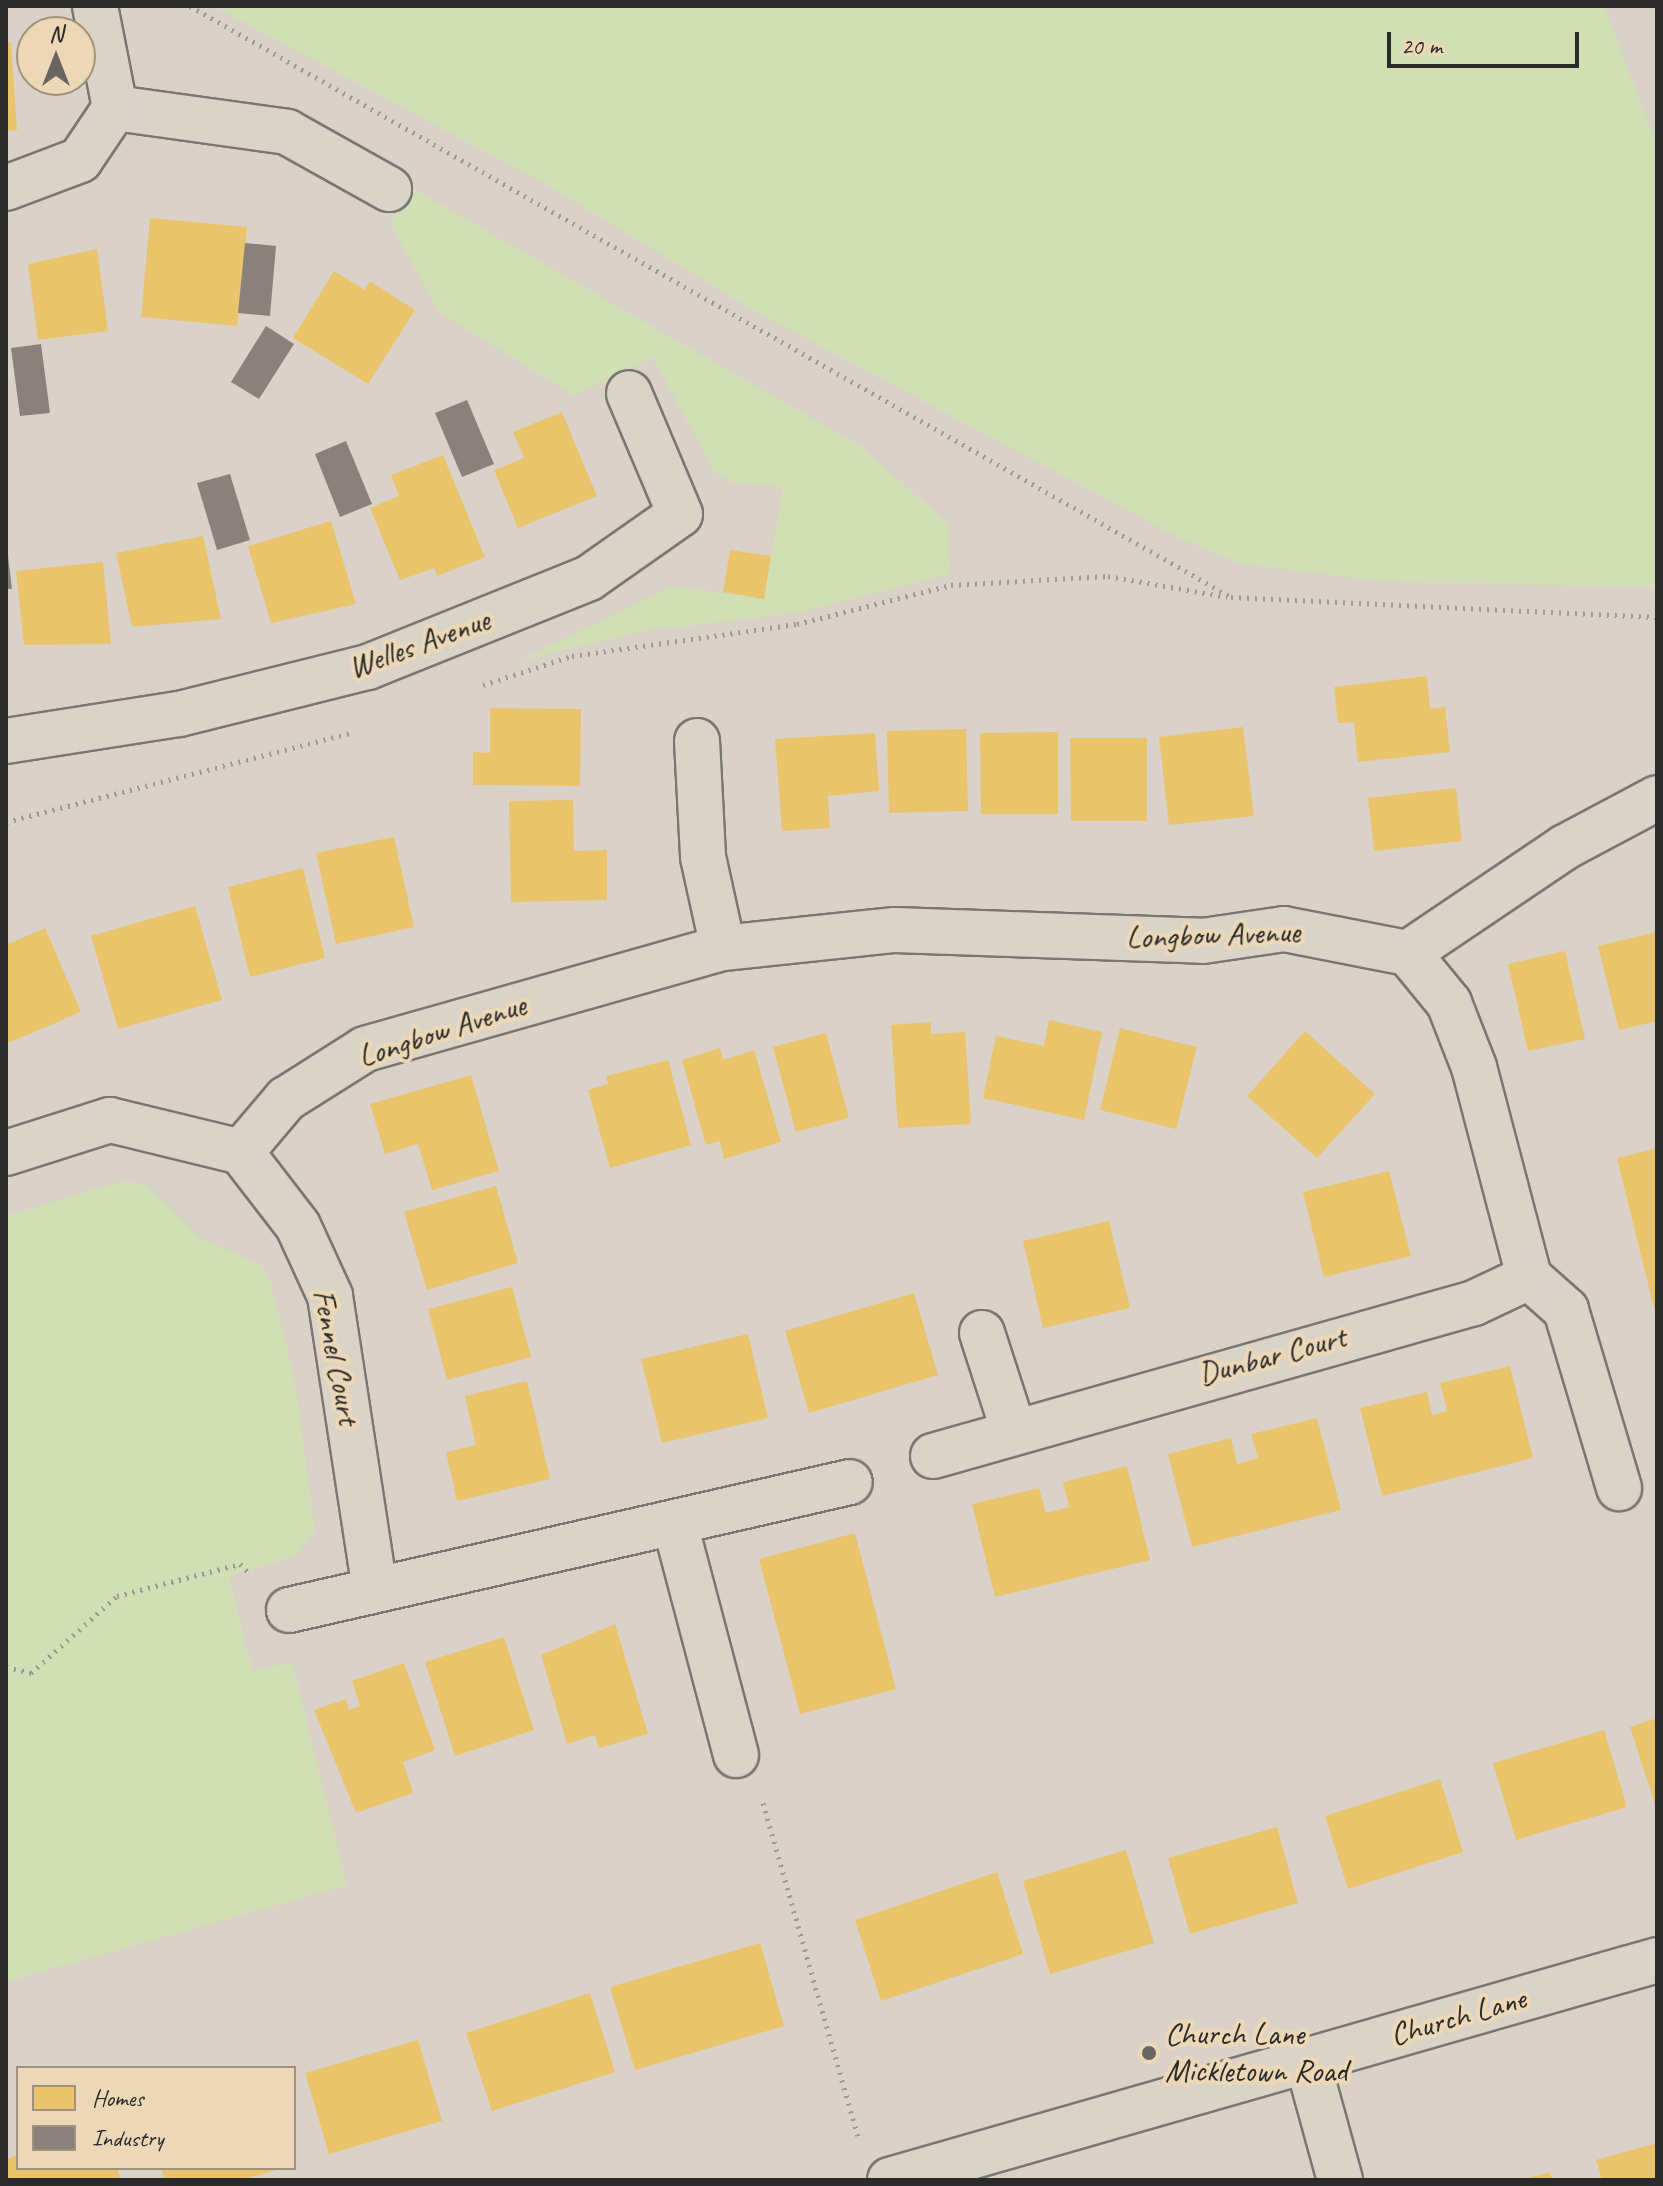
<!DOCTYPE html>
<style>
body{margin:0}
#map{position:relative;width:1663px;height:2186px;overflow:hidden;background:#dad2c9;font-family:Caveat,sans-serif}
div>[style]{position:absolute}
.green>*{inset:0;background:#d1dfb4}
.homes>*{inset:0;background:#e9c46a}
.industry>*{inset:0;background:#8a817c}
.path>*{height:5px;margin-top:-2.5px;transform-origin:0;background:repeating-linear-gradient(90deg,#9e9a93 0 2px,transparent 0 8px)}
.roads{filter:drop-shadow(2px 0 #7a7672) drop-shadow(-2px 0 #7a7672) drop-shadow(0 2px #7a7672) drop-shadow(0 -2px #7a7672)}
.minor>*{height:44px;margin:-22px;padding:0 22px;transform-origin:22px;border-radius:22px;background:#dad3c8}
.dots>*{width:22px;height:22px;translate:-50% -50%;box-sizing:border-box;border:4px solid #ecd8b6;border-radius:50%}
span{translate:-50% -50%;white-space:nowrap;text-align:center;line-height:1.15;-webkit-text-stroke:8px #ecd8b6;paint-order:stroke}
.street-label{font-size:32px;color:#2b2b2b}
.poi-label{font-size:32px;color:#2b2b2b}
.left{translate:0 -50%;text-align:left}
.frame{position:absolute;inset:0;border:8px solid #2b2b2b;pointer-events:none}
.legend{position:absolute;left:16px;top:2066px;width:280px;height:104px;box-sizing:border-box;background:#ecd8b6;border:2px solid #9f937e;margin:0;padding:10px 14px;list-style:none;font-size:24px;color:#2b2b2b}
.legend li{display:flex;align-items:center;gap:16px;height:40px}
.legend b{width:40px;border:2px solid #9f937e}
.north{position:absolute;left:16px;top:16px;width:80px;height:80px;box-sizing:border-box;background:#ecd8b6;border:2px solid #9f937e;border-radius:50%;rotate:0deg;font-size:22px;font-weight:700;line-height:32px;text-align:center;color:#2b2b2b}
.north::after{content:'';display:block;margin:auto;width:28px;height:36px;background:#686562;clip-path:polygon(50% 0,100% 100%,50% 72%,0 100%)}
.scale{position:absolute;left:1387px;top:32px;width:192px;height:36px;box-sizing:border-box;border:4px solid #2b2b2b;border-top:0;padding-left:10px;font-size:24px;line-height:28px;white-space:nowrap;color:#2b2b2b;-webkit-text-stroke:6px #ecd8b6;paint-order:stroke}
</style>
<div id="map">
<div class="green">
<div style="clip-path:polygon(213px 6px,1604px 6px,1657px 145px,1657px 587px,1390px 582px,1242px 564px,1183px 540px,749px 308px,549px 186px)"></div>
<div style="clip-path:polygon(407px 185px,860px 446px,948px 523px,950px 574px,797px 613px,644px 631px,518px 661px,672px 586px,764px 598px,783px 487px,732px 482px,715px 473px,653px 357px,574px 396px,439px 312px,391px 225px)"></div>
<div style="clip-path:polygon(123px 1181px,147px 1185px,199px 1237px,262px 1266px,270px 1280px,295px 1381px,315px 1531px,295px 1557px,229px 1576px,252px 1671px,292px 1662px,347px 1885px,6px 1982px,6px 1216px)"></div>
</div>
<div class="homes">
<div style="clip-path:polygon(11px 42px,17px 130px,6px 131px,6px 43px)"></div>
<div style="clip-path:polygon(150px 218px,247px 227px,237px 326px,141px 317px)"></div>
<div style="clip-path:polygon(97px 249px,108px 331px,38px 340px,28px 264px)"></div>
<div style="clip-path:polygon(334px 271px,365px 290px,370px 281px,415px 310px,368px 384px,293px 338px)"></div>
<div style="clip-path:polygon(562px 412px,597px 496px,518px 528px,494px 470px,524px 458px,513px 432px)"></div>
<div style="clip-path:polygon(443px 455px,485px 557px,437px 576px,434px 568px,400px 580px,370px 508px,399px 496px,391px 475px)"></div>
<div style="clip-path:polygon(331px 521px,356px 604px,271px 623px,248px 546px)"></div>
<div style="clip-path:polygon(203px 536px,221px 619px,132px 627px,116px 553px)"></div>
<div style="clip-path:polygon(730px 550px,771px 556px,764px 599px,723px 592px)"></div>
<div style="clip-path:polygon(103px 562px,111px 644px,24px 645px,16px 571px)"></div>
<div style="clip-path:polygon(1427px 676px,1430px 709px,1445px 707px,1450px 752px,1358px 762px,1354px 722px,1338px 723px,1334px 687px)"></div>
<div style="clip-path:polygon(490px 708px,581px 709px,580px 786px,473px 785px,473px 752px,490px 753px)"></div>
<div style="clip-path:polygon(1243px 727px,1254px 816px,1169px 825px,1159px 737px)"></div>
<div style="clip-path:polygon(966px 729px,968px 811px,889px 813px,887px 731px)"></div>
<div style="clip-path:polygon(1058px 732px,1058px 814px,981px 814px,980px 733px)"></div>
<div style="clip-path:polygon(875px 733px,879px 791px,828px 796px,830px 828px,782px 831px,775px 739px)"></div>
<div style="clip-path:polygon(1070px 738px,1147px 738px,1147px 821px,1071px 821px)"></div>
<div style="clip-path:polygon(1456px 788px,1462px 841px,1374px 851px,1368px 798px)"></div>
<div style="clip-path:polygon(573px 800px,574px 851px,607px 850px,607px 900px,511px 902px,509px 801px)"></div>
<div style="clip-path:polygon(394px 837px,414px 927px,336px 944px,316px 853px)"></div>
<div style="clip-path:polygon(303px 868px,325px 958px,250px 977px,228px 887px)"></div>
<div style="clip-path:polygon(195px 906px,222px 1000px,118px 1029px,91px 936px)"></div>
<div style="clip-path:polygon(45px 928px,81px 1012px,6px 1044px,6px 945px)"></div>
<div style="clip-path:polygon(1657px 932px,1657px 1021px,1619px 1030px,1598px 946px)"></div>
<div style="clip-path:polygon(1565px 951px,1585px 1039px,1528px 1051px,1508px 964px)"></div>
<div style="clip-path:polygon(1049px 1020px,1102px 1032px,1084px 1120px,983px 1098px,996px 1036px,1044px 1046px)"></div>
<div style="clip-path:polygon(931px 1022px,931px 1034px,965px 1032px,971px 1124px,898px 1128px,891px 1025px)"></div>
<div style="clip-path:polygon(1120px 1028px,1197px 1047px,1176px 1129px,1100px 1110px)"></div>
<div style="clip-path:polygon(1305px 1031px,1375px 1094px,1317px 1158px,1247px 1096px)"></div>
<div style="clip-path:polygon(826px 1033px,849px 1118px,796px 1132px,773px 1047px)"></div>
<div style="clip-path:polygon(720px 1048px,723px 1060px,754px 1050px,781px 1142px,724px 1159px,720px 1141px,706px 1145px,682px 1060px)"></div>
<div style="clip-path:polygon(668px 1060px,691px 1145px,610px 1168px,588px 1090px,608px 1084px,606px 1076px)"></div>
<div style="clip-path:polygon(471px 1075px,499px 1171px,432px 1190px,418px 1144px,385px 1154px,370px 1104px)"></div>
<div style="clip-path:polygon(1657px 1148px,1657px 1307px,1654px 1308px,1617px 1158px)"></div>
<div style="clip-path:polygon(1389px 1171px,1411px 1256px,1324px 1277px,1303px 1192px)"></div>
<div style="clip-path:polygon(496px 1186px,518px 1263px,427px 1290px,404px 1212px)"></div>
<div style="clip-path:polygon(1109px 1221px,1130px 1308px,1043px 1328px,1023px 1241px)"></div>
<div style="clip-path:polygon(512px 1287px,531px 1357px,447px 1380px,428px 1309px)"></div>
<div style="clip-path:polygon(914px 1293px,938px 1375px,809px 1413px,785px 1331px)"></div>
<div style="clip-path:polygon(748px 1334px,768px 1418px,662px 1443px,641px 1359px)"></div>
<div style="clip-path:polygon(1510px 1366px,1533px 1458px,1382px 1496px,1360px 1408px,1427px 1392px,1432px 1415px,1447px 1411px,1440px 1383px)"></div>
<div style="clip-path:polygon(527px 1381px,550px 1479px,457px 1501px,446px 1452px,476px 1445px,465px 1396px)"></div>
<div style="clip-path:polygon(1317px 1418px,1341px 1510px,1192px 1547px,1168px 1454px,1231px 1438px,1237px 1464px,1258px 1458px,1251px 1434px)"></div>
<div style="clip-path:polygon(1127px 1466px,1150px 1560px,995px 1597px,972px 1504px,1039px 1488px,1046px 1513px,1069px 1507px,1063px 1482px)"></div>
<div style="clip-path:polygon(855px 1533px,896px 1689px,800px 1714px,759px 1559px)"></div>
<div style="clip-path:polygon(615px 1624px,648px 1734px,599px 1748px,595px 1735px,567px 1744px,541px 1655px)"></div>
<div style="clip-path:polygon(504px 1637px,534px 1730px,455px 1756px,425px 1662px)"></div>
<div style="clip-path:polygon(404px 1663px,435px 1750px,403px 1762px,413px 1793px,356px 1813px,314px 1710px,346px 1699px,349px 1710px,360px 1706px,352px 1681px)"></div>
<div style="clip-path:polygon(1657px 1718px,1657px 1807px,1656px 1807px,1630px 1727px)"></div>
<div style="clip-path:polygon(1604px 1730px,1627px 1807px,1516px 1840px,1493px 1763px)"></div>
<div style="clip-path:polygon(1440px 1779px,1463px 1852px,1348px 1889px,1325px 1816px)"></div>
<div style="clip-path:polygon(1277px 1827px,1298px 1903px,1190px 1934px,1168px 1858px)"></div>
<div style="clip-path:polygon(1126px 1850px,1154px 1943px,1050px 1974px,1023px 1881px)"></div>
<div style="clip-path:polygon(997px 1872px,1023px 1954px,881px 2001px,855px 1920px)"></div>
<div style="clip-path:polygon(760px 1943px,784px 2026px,635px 2070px,610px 1987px)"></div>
<div style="clip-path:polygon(590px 1993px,615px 2072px,492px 2111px,466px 2033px)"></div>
<div style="clip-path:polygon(418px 2040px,442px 2121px,329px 2154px,305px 2073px)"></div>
<div style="clip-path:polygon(1657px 2143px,1657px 2180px,1602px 2180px,1596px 2160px)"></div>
<div style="clip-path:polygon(18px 2155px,18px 2168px,117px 2168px,121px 2180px,6px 2180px,6px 2159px)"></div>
<div style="clip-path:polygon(161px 2168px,281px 2168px,281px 2169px,240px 2180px,165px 2180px)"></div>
<div style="clip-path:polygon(1550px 2172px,1552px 2180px,1525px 2180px,1524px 2179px)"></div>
</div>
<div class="industry">
<div style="clip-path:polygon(245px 243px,276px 246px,270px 316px,238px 313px)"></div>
<div style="clip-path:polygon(266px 326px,294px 344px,259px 399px,231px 382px)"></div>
<div style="clip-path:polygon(41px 344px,50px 413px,20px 416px,11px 348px)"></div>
<div style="clip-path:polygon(467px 400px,494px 464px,462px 477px,435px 413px)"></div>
<div style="clip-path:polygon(346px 441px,372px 504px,340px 517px,315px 454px)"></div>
<div style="clip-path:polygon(230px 474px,250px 540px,217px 550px,197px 483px)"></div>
<div style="clip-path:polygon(6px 539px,12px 589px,6px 589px)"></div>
</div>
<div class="path">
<div style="left:190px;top:6px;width:1197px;rotate:29.58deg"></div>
<div style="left:1231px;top:597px;width:426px;rotate:2.7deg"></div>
<div style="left:483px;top:685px;width:94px;rotate:-18deg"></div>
<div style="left:572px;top:656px;width:227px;rotate:-8.1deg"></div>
<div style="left:797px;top:624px;width:159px;rotate:-14.2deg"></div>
<div style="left:951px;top:585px;width:157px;rotate:-3.3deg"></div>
<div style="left:1108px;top:576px;width:121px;rotate:10deg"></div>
<div style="left:6px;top:822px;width:359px;rotate:-14.5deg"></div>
<div style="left:6px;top:1667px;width:26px;rotate:13deg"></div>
<div style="left:31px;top:1673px;width:115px;rotate:-41.8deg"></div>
<div style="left:117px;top:1596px;width:127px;rotate:-14.6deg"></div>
<div style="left:240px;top:1564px;width:11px;rotate:45deg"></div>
<div style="left:763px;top:1803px;width:346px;rotate:74.1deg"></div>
</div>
<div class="roads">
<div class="minor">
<div style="left:115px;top:108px;width:174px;rotate:7.9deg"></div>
<div style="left:287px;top:132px;width:117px;rotate:29.2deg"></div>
<div style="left:6px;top:188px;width:79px;rotate:-20.7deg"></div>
<div style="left:80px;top:160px;width:63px;rotate:-56.1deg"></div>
<div style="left:115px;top:108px;width:104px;rotate:-101.1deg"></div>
<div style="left:6px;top:741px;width:175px;rotate:-8.9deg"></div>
<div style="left:179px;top:714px;width:195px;rotate:-14deg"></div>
<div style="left:368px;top:667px;width:238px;rotate:-21.9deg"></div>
<div style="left:589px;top:578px;width:111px;rotate:-35.1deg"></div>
<div style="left:680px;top:514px;width:131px;rotate:-112.9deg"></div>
<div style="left:697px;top:741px;width:116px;rotate:87deg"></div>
<div style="left:703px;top:857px;width:93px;rotate:77.6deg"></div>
<div style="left:1408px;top:953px;width:65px;rotate:50.6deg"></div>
<div style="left:1449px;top:1003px;width:69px;rotate:68.7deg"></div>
<div style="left:1474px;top:1067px;width:217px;rotate:75.3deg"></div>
<div style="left:1529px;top:1277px;width:50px;rotate:41.7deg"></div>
<div style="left:1566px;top:1310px;width:186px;rotate:73.4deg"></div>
<div style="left:241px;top:1152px;width:70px;rotate:-49.7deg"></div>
<div style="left:286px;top:1099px;width:93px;rotate:-32.3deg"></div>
<div style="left:365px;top:1049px;width:372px;rotate:-15.8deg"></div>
<div style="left:723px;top:948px;width:173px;rotate:-6deg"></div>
<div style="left:895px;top:930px;width:308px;rotate:2deg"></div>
<div style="left:1203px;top:941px;width:82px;rotate:-8.4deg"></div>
<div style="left:1284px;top:929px;width:126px;rotate:11deg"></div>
<div style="left:1408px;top:953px;width:189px;rotate:-34deg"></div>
<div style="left:1565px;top:847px;width:104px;rotate:-28deg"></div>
<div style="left:241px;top:1152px;width:93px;rotate:52.4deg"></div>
<div style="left:298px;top:1226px;width:77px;rotate:65.4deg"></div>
<div style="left:330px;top:1296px;width:292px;rotate:81.3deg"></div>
<div style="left:6px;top:1153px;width:109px;rotate:-17.6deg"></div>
<div style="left:110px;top:1120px;width:135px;rotate:13.7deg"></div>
<div style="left:982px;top:1333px;width:101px;rotate:72.1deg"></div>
<div style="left:933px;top:1456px;width:562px;rotate:-15.79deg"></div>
<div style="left:1474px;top:1303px;width:61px;rotate:-25.3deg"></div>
<div style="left:675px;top:1524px;width:239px;rotate:75.2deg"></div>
<div style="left:289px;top:1610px;width:575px;rotate:-12.85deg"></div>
<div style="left:1307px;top:2060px;width:124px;rotate:74.6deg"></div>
<div style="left:890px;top:2180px;width:798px;rotate:-16deg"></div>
</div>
</div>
<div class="dots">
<div style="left:1149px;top:2053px;background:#686562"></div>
</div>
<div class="street-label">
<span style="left:419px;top:644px;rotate:-20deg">Welles Avenue</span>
<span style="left:1213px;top:935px;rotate:-2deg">Longbow Avenue</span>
<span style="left:442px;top:1031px;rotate:-18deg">Longbow Avenue</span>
<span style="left:1272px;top:1356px;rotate:-15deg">Dunbar Court</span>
<span style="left:336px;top:1357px;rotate:79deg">Fennel Court</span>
<span style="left:1458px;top:2017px;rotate:-16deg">Church Lane</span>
</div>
<div class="poi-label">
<span class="left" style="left:1165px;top:2053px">Church Lane<br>Mickletown Road</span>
</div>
<div class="frame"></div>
<ul class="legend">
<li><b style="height:22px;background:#e9c46a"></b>Homes</li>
<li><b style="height:22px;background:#8a817c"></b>Industry</li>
</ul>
<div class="north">N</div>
<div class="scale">20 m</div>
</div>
